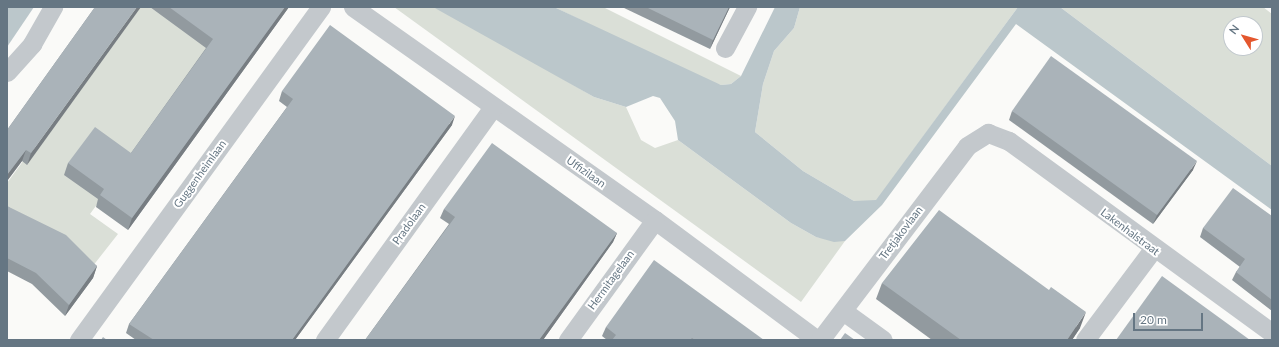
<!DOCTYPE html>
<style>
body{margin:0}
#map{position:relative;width:1279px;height:347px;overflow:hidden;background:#fafaf8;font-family:Lato,sans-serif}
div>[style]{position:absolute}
.green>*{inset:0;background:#dadfd7}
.water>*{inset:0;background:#bbc7cb}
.street>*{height:19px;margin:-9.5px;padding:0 9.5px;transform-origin:9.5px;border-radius:9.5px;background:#c3c8cc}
.wall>*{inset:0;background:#929a9f}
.shaded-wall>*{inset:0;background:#777d82}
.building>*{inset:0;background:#aab3b9}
span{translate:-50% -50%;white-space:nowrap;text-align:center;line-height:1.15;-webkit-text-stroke:4px #fff;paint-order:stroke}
.street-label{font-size:11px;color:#657683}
.frame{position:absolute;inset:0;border:8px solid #657683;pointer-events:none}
.north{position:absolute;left:1223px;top:16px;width:40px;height:40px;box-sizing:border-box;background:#fff;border:1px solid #c1c8cd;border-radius:50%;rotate:307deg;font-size:11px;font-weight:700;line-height:16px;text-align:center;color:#657683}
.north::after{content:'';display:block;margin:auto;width:14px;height:18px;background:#e4572e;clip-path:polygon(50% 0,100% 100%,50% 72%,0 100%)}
.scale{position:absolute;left:1133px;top:313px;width:70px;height:18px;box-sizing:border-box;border:2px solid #657683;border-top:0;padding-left:5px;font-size:12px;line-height:14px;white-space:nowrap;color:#657683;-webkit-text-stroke:3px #fff;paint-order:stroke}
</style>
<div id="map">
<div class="green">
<div style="clip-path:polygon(136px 7px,221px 7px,207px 55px,90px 214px,118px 234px,85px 276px,7px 220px,7px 183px)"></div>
<div style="clip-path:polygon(394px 7px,433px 7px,460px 19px,594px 97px,626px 107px,641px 140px,655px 148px,678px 140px,791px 223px,816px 237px,845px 241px,801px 302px)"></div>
<div style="clip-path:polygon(554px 7px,603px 7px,741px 76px,731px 84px,721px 85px,704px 80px)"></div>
<div style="clip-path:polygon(800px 7px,1018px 7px,876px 201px,854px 201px,803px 171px,755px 132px,763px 84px,774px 51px,794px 28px)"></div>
<div style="clip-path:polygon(evenodd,1060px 7px,1263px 7px,1272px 14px,1272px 166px,1060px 7px,1231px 24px,1255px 24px,1255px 48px,1231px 48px,1231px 24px)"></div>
</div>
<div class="water">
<div style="clip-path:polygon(7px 7px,34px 7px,7px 47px)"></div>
<div style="clip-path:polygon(433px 7px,554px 7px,721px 85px,731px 84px,741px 76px,775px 7px,800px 7px,794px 28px,774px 51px,763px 84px,755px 132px,803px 171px,854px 201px,876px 200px,1018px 7px,1060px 7px,1272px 166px,1272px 210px,1016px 24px,882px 205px,845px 241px,834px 242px,816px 237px,791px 223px,678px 140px,675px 121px,660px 98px,653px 96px,626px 107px,594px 97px)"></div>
</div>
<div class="street">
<div style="left:353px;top:7px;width:370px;rotate:35.2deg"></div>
<div style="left:655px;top:220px;width:202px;rotate:36.5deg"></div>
<div style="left:725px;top:48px;width:47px;rotate:-61.8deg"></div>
<div style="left:7px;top:72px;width:38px;rotate:-48deg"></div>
<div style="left:32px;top:44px;width:43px;rotate:-60.4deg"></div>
<div style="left:843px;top:311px;width:49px;rotate:35.9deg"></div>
<div style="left:79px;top:340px;width:412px;rotate:-54deg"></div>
<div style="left:325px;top:340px;width:287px;rotate:-54.2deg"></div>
<div style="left:568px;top:340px;width:148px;rotate:-54.1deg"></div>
<div style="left:820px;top:340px;width:243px;rotate:-52.8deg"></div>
<div style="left:967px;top:146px;width:25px;rotate:-32deg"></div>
<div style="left:988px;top:133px;width:22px;rotate:21deg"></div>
<div style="left:1009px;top:141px;width:326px;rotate:36.1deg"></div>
<div style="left:1085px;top:340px;width:114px;rotate:-53.2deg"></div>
</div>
<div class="wall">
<div style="clip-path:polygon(95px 7px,27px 165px,22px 161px,7px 181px,7px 130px)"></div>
<div style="clip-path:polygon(150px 7px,289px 7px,128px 230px,96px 207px,98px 199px,64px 175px,68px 163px,131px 153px,206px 48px)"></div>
<div style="clip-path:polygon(622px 7px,730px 7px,710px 49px)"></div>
<div style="clip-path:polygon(282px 91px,452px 125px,295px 340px,136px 340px,126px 333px,129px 324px,287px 107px,279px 101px)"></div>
<div style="clip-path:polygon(1012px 111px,1193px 170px,1153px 224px,1009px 120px)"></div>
<div style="clip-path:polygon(7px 206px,97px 266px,93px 278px,65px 316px,32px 284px,7px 271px)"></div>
<div style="clip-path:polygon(444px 209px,617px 233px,613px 242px,543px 340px,365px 340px,449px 224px,440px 218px)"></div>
<div style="clip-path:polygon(1272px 216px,1272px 311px,1232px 280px,1236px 272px,1240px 267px,1200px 237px,1203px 228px)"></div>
<div style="clip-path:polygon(882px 283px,1080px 328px,1072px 340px,932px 340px,876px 299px)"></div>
<div style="clip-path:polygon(606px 327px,764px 340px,607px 340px,602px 336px)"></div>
</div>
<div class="shaded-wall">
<div style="clip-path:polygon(137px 7px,141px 7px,27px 165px,31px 153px)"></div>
<div style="clip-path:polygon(285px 7px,289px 7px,128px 230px,132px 218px)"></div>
<div style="clip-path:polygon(729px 7px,730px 7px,710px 49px,713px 40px)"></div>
<div style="clip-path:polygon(455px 116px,452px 125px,295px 340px,292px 340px)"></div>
<div style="clip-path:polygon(26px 150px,22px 161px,7px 181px,7px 175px)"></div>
<div style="clip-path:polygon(1197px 161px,1193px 170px,1153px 224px,1157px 215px)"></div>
<div style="clip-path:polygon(617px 233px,613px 242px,543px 340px,539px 340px)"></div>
<div style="clip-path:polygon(97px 266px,93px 278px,65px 316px,69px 305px)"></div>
<div style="clip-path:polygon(1086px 312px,1080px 328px,1072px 340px,1067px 340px)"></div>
</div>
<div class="building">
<div style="clip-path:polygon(95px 7px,137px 7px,31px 153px,26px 150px,7px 175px,7px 130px)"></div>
<div style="clip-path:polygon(169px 7px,285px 7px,132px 218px,100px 195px,104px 189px,68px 163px,95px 127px,131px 153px,213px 39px)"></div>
<div style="clip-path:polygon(646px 7px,729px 7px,713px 40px)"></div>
<div style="clip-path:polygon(330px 25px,455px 116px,292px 340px,154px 340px,129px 324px,293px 99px,282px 91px)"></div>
<div style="clip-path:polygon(1051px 56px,1197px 161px,1157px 215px,1012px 111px)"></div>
<div style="clip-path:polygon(492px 143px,617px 233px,539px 340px,365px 340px,455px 217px,444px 209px)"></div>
<div style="clip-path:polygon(1233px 188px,1272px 216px,1272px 300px,1236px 272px,1245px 259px,1203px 228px)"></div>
<div style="clip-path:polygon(7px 206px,66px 235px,97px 266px,69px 305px,36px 273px,7px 258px)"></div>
<div style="clip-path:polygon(939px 210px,1049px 290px,1051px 287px,1086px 312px,1067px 340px,961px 340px,882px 283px)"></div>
<div style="clip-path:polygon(654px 260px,764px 340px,695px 340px,692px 338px,690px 340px,612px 340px,616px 335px,606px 327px)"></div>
<div style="clip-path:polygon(1162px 276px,1250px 340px,1116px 340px)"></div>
<div style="clip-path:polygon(845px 333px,855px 340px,840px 340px)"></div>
<div style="clip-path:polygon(103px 337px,107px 340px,101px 340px)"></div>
</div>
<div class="street-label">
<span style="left:586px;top:172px;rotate:35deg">Uffizilaan</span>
<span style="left:200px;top:174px;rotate:-54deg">Guggenheimlaan</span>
<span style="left:409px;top:224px;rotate:-54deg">Pradolaan</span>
<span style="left:1130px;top:232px;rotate:37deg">Lakenhalstraat</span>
<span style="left:901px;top:233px;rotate:-53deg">Tretjakovlaan</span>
<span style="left:611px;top:280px;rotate:-54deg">Hermitagelaan</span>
</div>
<div class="frame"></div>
<div class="north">N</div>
<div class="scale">20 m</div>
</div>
